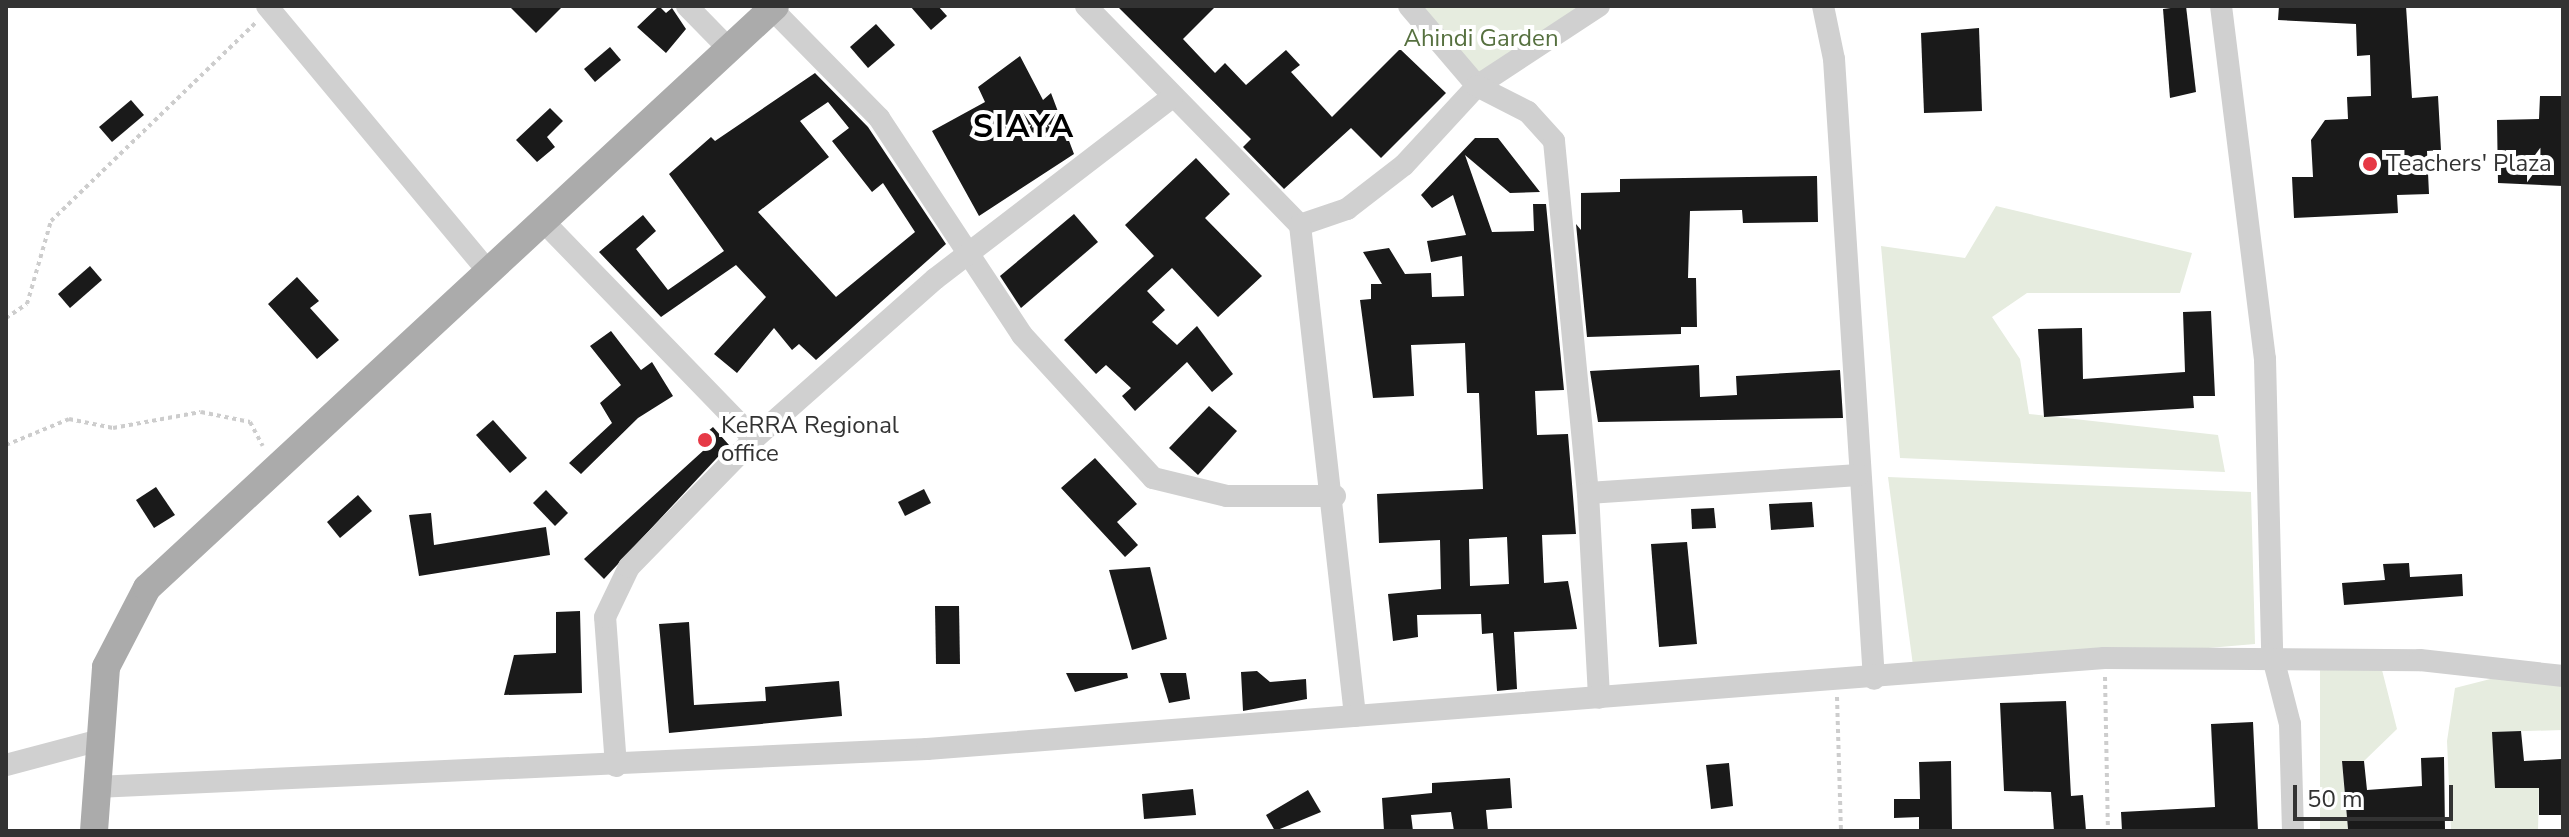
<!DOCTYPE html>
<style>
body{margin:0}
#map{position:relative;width:2569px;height:837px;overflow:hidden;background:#fff;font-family:"Nunito Sans",sans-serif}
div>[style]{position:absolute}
.green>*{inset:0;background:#e6ecdf}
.building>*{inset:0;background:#1a1a1a}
.path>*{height:4px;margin-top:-2px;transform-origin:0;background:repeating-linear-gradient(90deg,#cdcdcd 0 4px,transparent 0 8px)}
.minor>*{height:22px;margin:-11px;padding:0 11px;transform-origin:11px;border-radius:11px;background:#d0d0d0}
.major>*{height:28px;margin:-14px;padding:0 14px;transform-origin:14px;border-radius:14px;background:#ababab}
.dots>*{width:22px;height:22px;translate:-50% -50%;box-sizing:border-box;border:4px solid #fff;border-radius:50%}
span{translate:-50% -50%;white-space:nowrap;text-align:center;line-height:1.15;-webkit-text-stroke:8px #fff;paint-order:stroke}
.park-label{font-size:24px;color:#56703f}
.poi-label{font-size:24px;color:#333}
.left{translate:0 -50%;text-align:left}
.district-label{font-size:32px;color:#000;font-weight:700;letter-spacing:2px}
.frame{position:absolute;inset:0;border:8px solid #333;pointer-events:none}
.scale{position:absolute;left:2293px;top:785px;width:160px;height:36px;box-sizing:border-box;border:4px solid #333;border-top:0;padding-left:10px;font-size:24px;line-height:28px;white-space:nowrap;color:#333;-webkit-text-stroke:6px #fff;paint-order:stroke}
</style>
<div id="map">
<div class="green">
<div style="clip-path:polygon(1404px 6px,1583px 6px,1477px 86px)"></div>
<div style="clip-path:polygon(1996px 206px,2192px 253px,2180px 293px,2027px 293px,1992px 317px,2020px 359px,2029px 414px,2218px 435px,2225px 472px,1900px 458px,1881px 246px,1965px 258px)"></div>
<div style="clip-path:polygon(1888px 477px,2251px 492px,2255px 644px,1914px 673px)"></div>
<div style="clip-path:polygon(2320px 670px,2382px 670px,2397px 729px,2364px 761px,2342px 762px,2348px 829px,2445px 831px,2320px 831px)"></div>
<div style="clip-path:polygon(2510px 674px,2563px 685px,2563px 730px,2493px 732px,2539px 788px,2538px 831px,2451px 831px,2447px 741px,2455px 688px)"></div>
</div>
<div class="building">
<div style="clip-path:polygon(509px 6px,563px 6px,536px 33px)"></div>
<div style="clip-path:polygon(659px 6px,666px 13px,672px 8px,686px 29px,666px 53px,637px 27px)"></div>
<div style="clip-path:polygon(910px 6px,938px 6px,947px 16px,931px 30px)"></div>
<div style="clip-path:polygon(1117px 6px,1216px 6px,1183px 39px,1215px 73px,1225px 63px,1246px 85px,1286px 50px,1300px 65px,1291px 72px,1332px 117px,1400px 49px,1446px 93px,1381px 158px,1351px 128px,1284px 189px,1243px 147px,1251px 139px)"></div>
<div style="clip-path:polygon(2186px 6px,2196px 92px,2170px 98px,2163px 9px)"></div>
<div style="clip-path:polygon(2279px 6px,2406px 6px,2412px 98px,2438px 96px,2441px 150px,2427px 151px,2429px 194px,2397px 195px,2398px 213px,2294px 218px,2292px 177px,2313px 177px,2311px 140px,2325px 120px,2348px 119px,2347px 97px,2371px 96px,2370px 55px,2357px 56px,2356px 24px,2278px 20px)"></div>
<div style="clip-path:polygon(876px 24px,895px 45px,868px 68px,850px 47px)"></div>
<div style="clip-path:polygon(1979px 28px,1982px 111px,1924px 113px,1921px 33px)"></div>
<div style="clip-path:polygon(610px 47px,621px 60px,595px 82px,584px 69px)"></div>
<div style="clip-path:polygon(1020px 56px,1043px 100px,1051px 93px,1074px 154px,979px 216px,932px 131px,985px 102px,978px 87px)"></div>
<div style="clip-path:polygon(evenodd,815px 73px,868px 127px,946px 244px,816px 360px,799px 344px,792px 350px,774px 328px,737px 373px,714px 354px,766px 297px,736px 265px,661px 317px,599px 252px,643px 215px,656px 231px,636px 249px,668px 290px,724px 251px,669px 174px,711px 137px,715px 141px,815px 73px,828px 102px,849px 128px,832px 141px,872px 192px,883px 183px,915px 232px,836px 297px,758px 212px,829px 157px,800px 121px,828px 102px)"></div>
<div style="clip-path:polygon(2540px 96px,2563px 96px,2563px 186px,2498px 183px,2497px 120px,2539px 119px)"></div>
<div style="clip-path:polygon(131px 100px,144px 115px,112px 142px,99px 127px)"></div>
<div style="clip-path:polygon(550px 108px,563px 121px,547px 137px,555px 147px,537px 162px,516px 140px)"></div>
<div style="clip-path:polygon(evenodd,1475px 138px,1498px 138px,1540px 192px,1510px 193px,1465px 155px,1492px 232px,1534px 231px,1533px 204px,1546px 204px,1564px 390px,1535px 391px,1537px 435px,1568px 434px,1576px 534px,1542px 535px,1544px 583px,1568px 581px,1577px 629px,1514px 632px,1517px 689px,1497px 691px,1493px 633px,1482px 634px,1481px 614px,1417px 615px,1418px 637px,1393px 641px,1388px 594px,1441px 589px,1440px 540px,1379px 543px,1377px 494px,1483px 489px,1479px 393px,1467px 393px,1465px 343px,1411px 345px,1414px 396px,1373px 398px,1360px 300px,1371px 299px,1371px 284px,1382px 284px,1363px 252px,1389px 248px,1405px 274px,1431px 273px,1432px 297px,1464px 296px,1462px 256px,1431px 262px,1427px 241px,1466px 235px,1453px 195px,1432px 208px,1421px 195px,1475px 138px,1507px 537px,1509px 584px,1470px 586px,1469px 539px,1507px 537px)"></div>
<div style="clip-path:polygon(1196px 158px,1230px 194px,1205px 218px,1262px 276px,1218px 317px,1172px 268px,1147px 291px,1165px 310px,1152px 322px,1177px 345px,1197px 326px,1233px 374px,1212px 392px,1187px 362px,1135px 411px,1122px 396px,1131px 388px,1106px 365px,1096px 374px,1064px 340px,1154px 256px,1125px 225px)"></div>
<div style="clip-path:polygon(1817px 176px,1818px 222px,1743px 223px,1742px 210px,1690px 211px,1688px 278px,1696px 278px,1697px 327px,1681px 327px,1681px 334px,1587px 337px,1576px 224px,1581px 230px,1581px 193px,1620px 192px,1620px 179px)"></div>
<div style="clip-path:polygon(1074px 214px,1098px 242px,1021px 308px,1000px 276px)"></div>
<div style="clip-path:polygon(90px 266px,102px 280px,70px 308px,58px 294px)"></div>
<div style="clip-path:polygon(297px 277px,319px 301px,310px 308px,339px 340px,317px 359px,268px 304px)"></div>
<div style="clip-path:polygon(2211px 311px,2215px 396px,2193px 396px,2194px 408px,2044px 417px,2038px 329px,2082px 328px,2083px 379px,2185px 372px,2183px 312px)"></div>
<div style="clip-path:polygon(611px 331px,641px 370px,652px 362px,673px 396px,638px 418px,581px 474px,569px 463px,612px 423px,600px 403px,621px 385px,590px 346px)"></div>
<div style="clip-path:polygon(1699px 365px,1700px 397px,1737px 395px,1736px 376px,1840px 370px,1843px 418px,1598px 422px,1590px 371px)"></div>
<div style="clip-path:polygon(1209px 406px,1237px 431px,1198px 475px,1169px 448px)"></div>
<div style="clip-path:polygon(493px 420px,527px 458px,510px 473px,476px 435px)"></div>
<div style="clip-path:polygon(713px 427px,729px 445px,604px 579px,584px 559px,704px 450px,696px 441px)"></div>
<div style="clip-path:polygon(1095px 458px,1137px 504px,1117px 522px,1138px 545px,1125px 557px,1061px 488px)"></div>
<div style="clip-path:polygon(156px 487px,175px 515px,154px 528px,136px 500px)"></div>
<div style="clip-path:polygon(924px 489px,931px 503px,905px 516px,898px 502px)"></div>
<div style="clip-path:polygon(546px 490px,568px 513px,555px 526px,533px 503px)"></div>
<div style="clip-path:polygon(358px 495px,372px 511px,340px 538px,327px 522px)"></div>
<div style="clip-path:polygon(1812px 502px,1814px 527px,1771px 530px,1769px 504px)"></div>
<div style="clip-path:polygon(1714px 508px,1716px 528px,1692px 529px,1691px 509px)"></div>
<div style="clip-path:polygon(431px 513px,434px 545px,546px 527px,550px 555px,419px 576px,409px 515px)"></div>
<div style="clip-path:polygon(1687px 542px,1697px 644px,1659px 647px,1651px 544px)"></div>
<div style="clip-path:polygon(2409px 563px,2410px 577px,2462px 574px,2463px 596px,2344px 605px,2342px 583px,2385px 580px,2383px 564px)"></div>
<div style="clip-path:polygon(1150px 567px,1167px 639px,1132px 650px,1109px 570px)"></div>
<div style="clip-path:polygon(935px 606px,959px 606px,960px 664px,936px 664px)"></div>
<div style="clip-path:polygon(580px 611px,582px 693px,504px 695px,514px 655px,556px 653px,556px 612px)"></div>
<div style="clip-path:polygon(689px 622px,694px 705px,766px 701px,765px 687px,839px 681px,842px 716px,669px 733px,659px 624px)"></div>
<div style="clip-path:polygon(1257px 671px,1270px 682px,1306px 679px,1307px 699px,1243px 711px,1241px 672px)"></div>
<div style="clip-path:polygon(1066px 673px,1127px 673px,1128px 678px,1075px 692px)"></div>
<div style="clip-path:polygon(1160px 673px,1186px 673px,1190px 699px,1169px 703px)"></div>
<div style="clip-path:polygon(2066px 701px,2071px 796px,2083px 795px,2086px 831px,2054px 831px,2051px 792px,2004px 791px,2000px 703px)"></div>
<div style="clip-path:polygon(2253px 722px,2258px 831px,2122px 831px,2121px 812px,2215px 807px,2211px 724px)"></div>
<div style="clip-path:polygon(2521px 731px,2524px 761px,2561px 759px,2563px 815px,2539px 815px,2539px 788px,2495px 788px,2492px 732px)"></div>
<div style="clip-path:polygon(2444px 757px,2445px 829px,2348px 829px,2342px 761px,2364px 761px,2367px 790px,2422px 786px,2421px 758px)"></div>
<div style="clip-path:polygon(1951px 761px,1952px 830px,1919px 831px,1919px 817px,1894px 818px,1894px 799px,1920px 799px,1919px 762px)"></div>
<div style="clip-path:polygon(1729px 763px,1733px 806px,1711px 809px,1706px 765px)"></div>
<div style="clip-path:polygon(1510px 778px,1512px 808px,1486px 810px,1488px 831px,1454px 831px,1451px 812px,1411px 815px,1413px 831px,1384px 831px,1382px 798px,1432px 793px,1432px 783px)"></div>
<div style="clip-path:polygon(1193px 789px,1196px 815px,1144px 819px,1142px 794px)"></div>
<div style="clip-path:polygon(1308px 790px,1321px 812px,1275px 831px,1266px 815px)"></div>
</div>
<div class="path">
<div style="left:6px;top:318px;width:25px;rotate:-34deg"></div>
<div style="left:27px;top:304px;width:86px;rotate:-73.9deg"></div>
<div style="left:51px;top:221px;width:286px;rotate:-44.1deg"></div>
<div style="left:6px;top:445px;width:68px;rotate:-22.4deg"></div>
<div style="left:69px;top:419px;width:45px;rotate:11.6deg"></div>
<div style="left:113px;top:428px;width:89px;rotate:-10.3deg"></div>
<div style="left:201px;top:412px;width:50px;rotate:11.5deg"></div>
<div style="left:250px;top:422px;width:27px;rotate:62deg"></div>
<div style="left:2105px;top:677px;width:154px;rotate:88.9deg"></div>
<div style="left:1837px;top:697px;width:134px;rotate:88.3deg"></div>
</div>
<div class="minor">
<div style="left:267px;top:6px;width:344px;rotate:50.2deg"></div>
<div style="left:687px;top:6px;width:60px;rotate:45.7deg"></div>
<div style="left:1086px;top:6px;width:306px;rotate:45.7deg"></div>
<div style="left:1300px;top:225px;width:50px;rotate:-18.8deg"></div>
<div style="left:1347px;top:209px;width:72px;rotate:-37.7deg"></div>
<div style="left:1404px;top:165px;width:108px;rotate:-47.3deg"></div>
<div style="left:1477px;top:86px;width:146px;rotate:-33.3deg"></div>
<div style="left:1409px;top:6px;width:105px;rotate:49.6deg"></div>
<div style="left:1477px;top:86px;width:57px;rotate:27deg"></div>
<div style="left:1528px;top:112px;width:39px;rotate:48deg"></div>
<div style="left:1554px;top:141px;width:354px;rotate:84.5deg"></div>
<div style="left:1588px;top:493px;width:205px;rotate:86.9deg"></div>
<div style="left:1823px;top:6px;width:54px;rotate:78.3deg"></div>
<div style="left:1834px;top:59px;width:621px;rotate:86.31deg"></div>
<div style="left:2221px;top:6px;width:356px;rotate:82.9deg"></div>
<div style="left:2265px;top:359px;width:295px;rotate:88.6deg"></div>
<div style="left:2272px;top:654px;width:72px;rotate:75.6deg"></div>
<div style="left:2290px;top:724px;width:107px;rotate:88.4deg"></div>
<div style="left:772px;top:9px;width:153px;rotate:45.5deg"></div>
<div style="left:879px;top:118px;width:260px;rotate:56.6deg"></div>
<div style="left:1022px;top:335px;width:194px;rotate:47.5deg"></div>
<div style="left:1153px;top:478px;width:76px;rotate:13.7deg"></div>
<div style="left:1227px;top:496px;width:108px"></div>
<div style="left:542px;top:220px;width:305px;rotate:45.9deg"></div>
<div style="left:1300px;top:225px;width:494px;rotate:83.6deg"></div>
<div style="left:1588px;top:493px;width:271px;rotate:-3.8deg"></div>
<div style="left:6px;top:765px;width:94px;rotate:-14.8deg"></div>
<div style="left:616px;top:766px;width:149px;rotate:-94.2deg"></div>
<div style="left:605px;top:617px;width:55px;rotate:-64.4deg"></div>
<div style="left:629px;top:567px;width:179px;rotate:-45.7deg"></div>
<div style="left:754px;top:439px;width:242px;rotate:-41.5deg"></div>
<div style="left:935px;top:279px;width:299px;rotate:-37.5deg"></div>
<div style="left:96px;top:787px;width:832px;rotate:-2.62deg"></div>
<div style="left:927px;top:749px;width:1181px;rotate:-4.42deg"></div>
<div style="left:2104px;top:658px;width:316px;rotate:0.4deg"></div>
<div style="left:2420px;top:660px;width:144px;rotate:6.4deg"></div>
</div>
<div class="major">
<div style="left:94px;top:831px;width:164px;rotate:-85.8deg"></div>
<div style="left:106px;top:667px;width:89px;rotate:-62.6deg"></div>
<div style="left:147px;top:588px;width:856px;rotate:-42.82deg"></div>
</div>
<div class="dots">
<div style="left:2370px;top:164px;background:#e63946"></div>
<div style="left:705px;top:440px;background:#e63946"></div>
</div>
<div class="park-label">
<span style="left:1481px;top:39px">Ahindi Garden</span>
</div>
<div class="poi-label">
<span class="left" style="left:2386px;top:164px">Teachers' Plaza</span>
<span class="left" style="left:721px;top:440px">KeRRA Regional<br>office</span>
</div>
<div class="district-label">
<span style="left:1024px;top:127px">SIAYA</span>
</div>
<div class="frame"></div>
<div class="scale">50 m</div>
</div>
